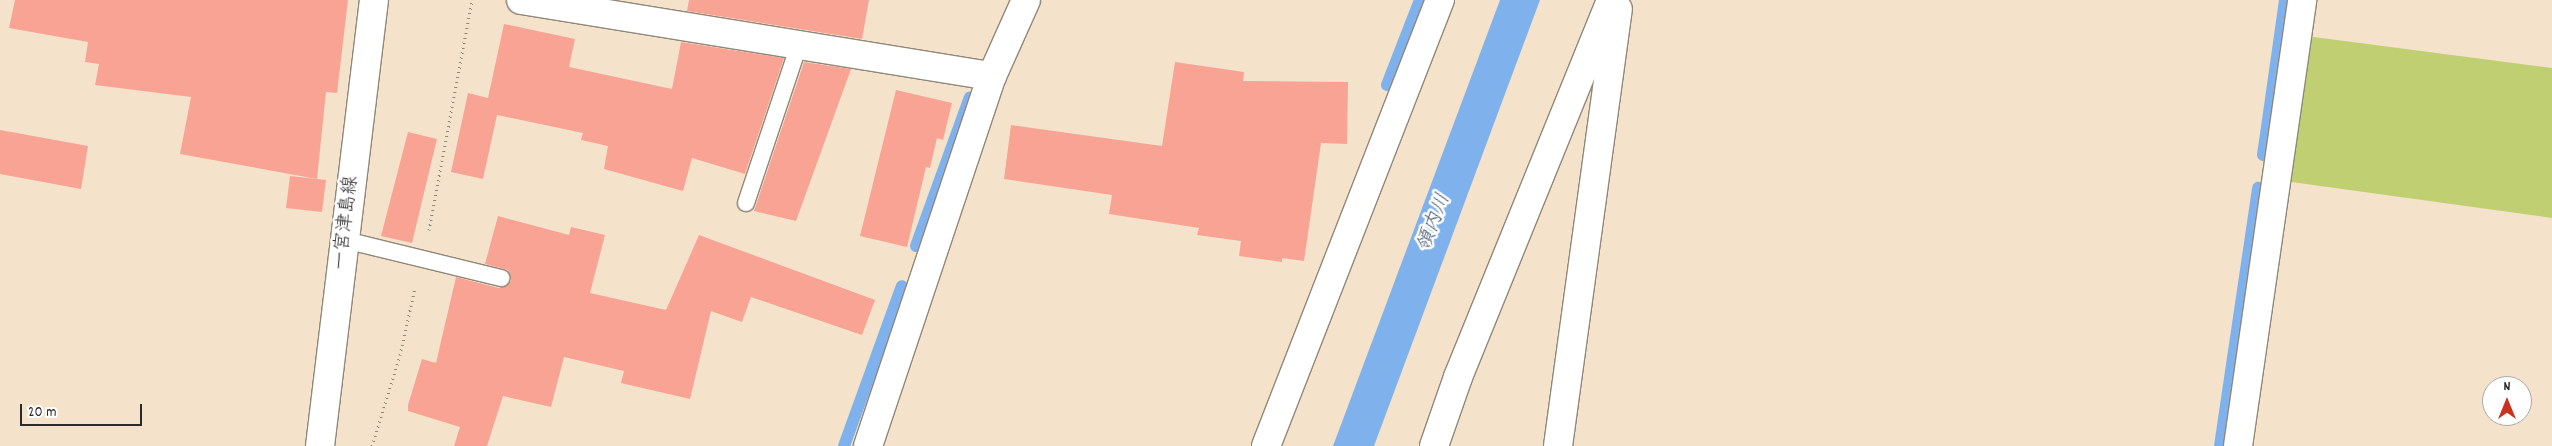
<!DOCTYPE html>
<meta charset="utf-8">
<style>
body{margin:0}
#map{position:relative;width:2552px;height:446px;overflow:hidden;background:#f4e3ca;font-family:Dekko,"Klee One",sans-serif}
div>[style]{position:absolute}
.green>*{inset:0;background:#c0cf71}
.water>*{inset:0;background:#7fb2ec}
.stream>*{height:12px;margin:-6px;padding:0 6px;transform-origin:6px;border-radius:6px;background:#7fb2ec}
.building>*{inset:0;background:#f9a395}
.path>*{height:3px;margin-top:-1.5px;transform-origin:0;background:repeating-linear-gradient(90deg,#90877a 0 1px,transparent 0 5px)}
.roads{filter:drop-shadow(1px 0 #90877a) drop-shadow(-1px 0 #90877a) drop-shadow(0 1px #90877a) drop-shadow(0 -1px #90877a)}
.service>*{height:16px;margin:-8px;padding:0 8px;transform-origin:8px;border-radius:8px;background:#fff}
.minor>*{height:28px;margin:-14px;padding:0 14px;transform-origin:14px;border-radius:14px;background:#fff}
.secondary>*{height:28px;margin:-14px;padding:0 14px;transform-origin:14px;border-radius:14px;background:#fff}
span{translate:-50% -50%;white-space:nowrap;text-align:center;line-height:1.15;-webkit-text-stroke:5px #fff;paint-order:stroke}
.street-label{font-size:19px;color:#2b2b2b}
.water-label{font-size:20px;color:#485a6f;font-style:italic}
.north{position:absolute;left:2482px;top:376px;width:50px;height:50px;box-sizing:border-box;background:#fff;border:1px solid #aaa;border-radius:50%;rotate:0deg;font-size:14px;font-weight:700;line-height:20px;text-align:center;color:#2b2b2b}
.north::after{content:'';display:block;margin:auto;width:18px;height:22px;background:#c8321e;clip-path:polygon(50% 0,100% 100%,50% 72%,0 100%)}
.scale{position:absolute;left:20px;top:404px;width:122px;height:22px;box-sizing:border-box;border:2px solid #2b2b2b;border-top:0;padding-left:6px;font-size:15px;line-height:18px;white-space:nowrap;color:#2b2b2b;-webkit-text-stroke:4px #fff;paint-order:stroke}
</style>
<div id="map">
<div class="green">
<div style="clip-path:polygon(2306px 36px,2552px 68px,2552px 218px,2284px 181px)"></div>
</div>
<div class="water">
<div style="clip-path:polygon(1500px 0,1540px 0,1374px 446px,1333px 446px)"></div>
</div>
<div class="stream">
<div style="left:1387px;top:85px;width:91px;rotate:-68.8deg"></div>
<div style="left:2263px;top:155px;width:157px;rotate:-81.9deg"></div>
<div style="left:916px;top:246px;width:158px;rotate:-70.1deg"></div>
<div style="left:844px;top:446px;width:170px;rotate:-70.1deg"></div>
<div style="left:2220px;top:446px;width:261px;rotate:-81.6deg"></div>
</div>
<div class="building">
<div style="clip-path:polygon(15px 0,348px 0,337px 93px,326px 92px,317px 179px,180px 154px,191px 97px,95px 85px,99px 64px,85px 62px,88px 42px,9px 28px)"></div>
<div style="clip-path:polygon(689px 0,869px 0,862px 39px,687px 11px)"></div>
<div style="clip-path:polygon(504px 24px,575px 39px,569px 67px,672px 89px,681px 42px,784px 58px,745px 174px,692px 158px,683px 191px,604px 169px,608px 146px,581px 140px,583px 133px,497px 115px,483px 179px,451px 172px,468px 93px,488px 98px)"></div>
<div style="clip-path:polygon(804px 62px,851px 69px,796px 221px,754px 211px)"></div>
<div style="clip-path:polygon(1175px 62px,1244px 72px,1243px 81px,1348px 82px,1347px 144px,1321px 143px,1304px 261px,1282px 258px,1282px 262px,1239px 256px,1241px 241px,1197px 235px,1199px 228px,1109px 214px,1112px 195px,1004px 179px,1011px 125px,1162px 146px)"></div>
<div style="clip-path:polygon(896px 90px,952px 103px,943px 140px,937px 138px,930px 168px,926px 167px,907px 247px,860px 236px)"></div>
<div style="clip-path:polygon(0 130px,88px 146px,81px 189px,0 174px)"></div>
<div style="clip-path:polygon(408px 132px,437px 139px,412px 243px,381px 236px)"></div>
<div style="clip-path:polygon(290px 176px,326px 180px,322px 212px,286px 208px)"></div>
<div style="clip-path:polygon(498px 216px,569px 235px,571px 227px,605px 235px,590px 293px,666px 310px,699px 235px,875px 300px,862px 335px,751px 297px,742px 322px,711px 311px,690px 399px,621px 383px,624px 371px,564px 357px,551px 407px,503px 396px,487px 446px,454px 446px,460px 427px,408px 411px,408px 405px,422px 359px,436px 363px,456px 277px,499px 288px,511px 281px,508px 270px,485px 264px)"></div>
</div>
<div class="path">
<div style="left:429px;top:230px;width:234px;rotate:-79.4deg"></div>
<div style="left:372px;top:446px;width:95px;rotate:-72.9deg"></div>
<div style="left:400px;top:355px;width:69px;rotate:-77.4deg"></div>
</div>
<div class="roads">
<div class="service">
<div style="left:746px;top:203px;width:167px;rotate:-71.5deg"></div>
<div style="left:345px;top:240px;width:161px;rotate:13.7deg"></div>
</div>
<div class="minor">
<div style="left:521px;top:0;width:477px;rotate:9.2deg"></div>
<div style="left:868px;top:446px;width:390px;rotate:-71.5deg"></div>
<div style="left:992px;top:76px;width:83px;rotate:-65.9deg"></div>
<div style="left:1266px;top:446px;width:479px;rotate:-68.7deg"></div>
<div style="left:1434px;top:446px;width:73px;rotate:-70.8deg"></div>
<div style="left:1458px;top:377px;width:407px;rotate:-67.9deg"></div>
<div style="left:1558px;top:446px;width:441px;rotate:-82.2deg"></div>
<div style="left:2238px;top:446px;width:451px;rotate:-81.8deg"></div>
</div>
<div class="secondary">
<div style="left:320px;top:446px;width:449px;rotate:-83.1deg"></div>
</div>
</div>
<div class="street-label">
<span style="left:347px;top:223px;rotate:-83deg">一宮津島線</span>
</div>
<div class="water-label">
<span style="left:1435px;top:223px;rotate:-69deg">領内川</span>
</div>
<div class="north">N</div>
<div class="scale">20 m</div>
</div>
